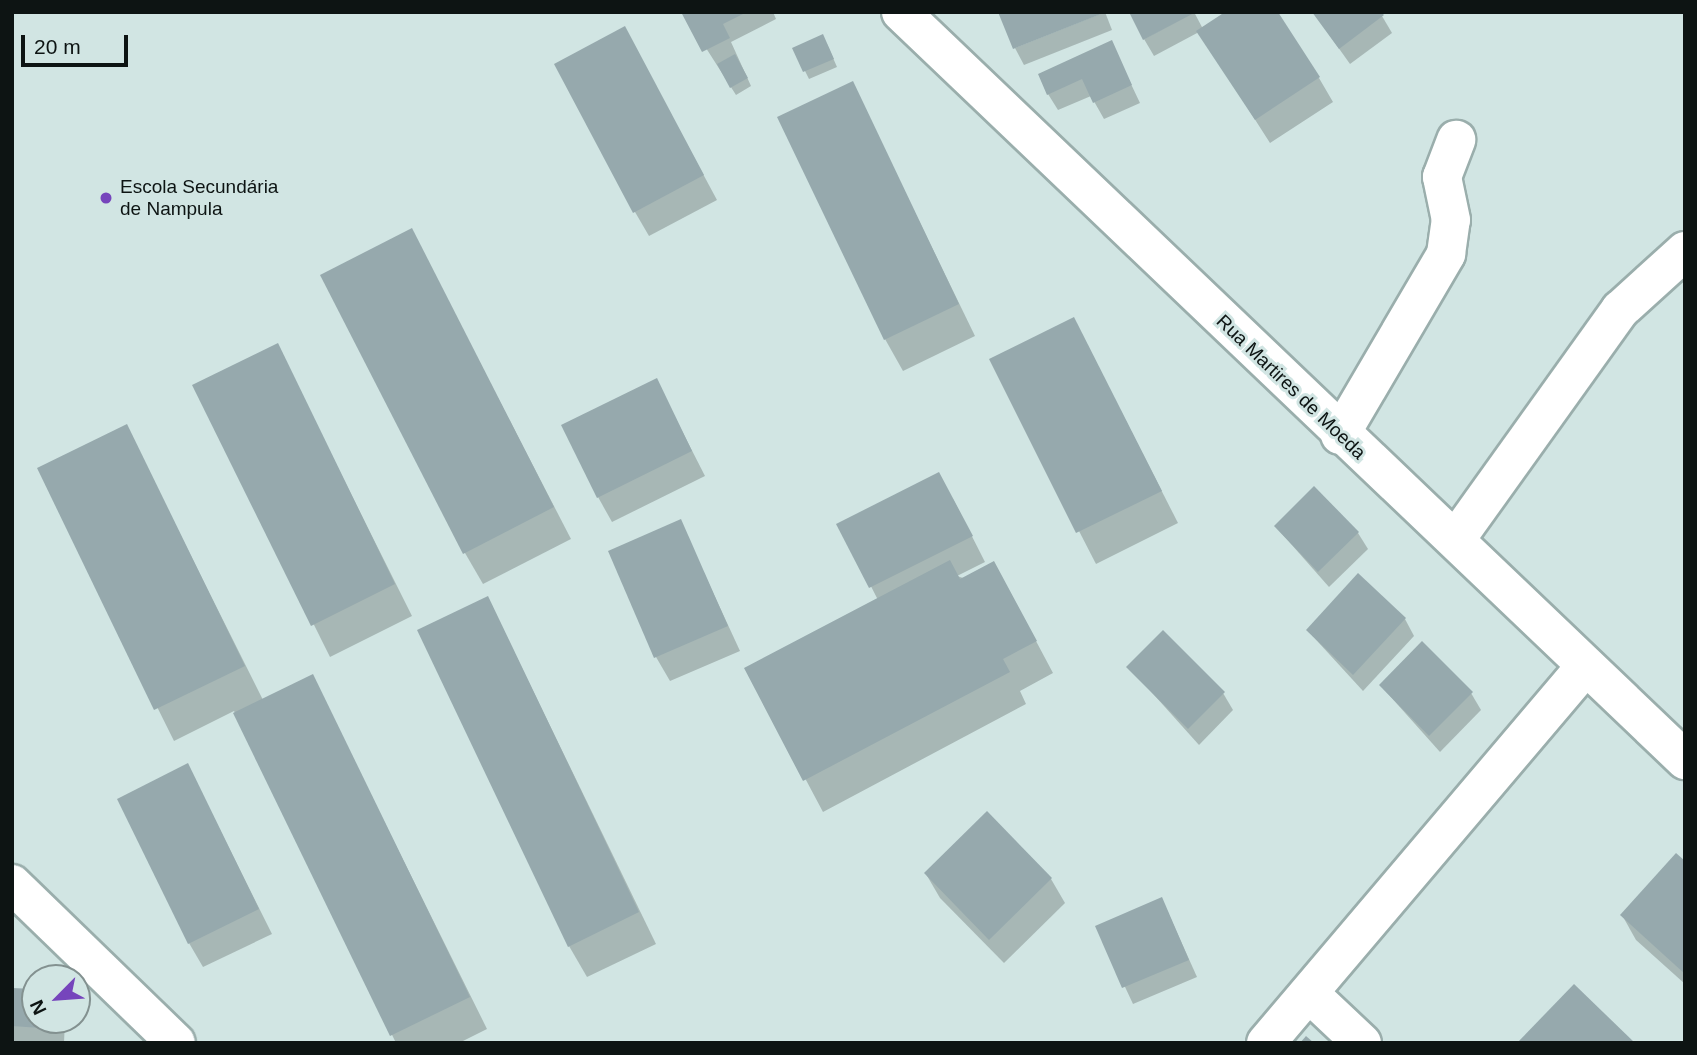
<!DOCTYPE html>
<meta charset="utf-8">
<style>
body{margin:0}
#map{position:relative;width:1697px;height:1055px;overflow:hidden;background:#d1e5e3;font-family:Arial,sans-serif}
div>[style]{position:absolute}
.shadow>*{inset:0;background:#0003}
.building>*{inset:0;background:#96a9ad}
.roads{filter:drop-shadow(2px 0 #9aaeac) drop-shadow(-2px 0 #9aaeac) drop-shadow(0 2px #9aaeac) drop-shadow(0 -2px #9aaeac)}
.minor>*{height:38px;margin:-19px;padding:0 19px;transform-origin:19px;border-radius:19px;background:#fff}
.tertiary>*{height:38px;margin:-19px;padding:0 19px;transform-origin:19px;border-radius:19px;background:#fff}
.dots>*{width:19px;height:19px;translate:-50% -50%;box-sizing:border-box;border:4px solid #d1e5e3;border-radius:50%}
span{translate:-50% -50%;white-space:nowrap;text-align:center;line-height:1.15;-webkit-text-stroke:6px #d1e5e3;paint-order:stroke}
.poi-label{font-size:19px;color:#0d1413}
.left{translate:0 -50%;text-align:left}
.street-label{font-size:19px;color:#0d1413}
.frame{position:absolute;inset:0;border:14px solid #0d1413;pointer-events:none}
.north{position:absolute;left:21px;top:964px;width:70px;height:70px;box-sizing:border-box;background:#d1e5e3;border:2px solid #839190;border-radius:50%;rotate:245deg;font-size:19px;font-weight:700;line-height:28px;text-align:center;color:#0d1413}
.north::after{content:'';display:block;margin:auto;width:24px;height:32px;background:#7645bc;clip-path:polygon(50% 0,100% 100%,50% 72%,0 100%)}
.scale{position:absolute;left:21px;top:35px;width:107px;height:32px;box-sizing:border-box;border:4px solid #0d1413;border-top:0;padding-left:9px;font-size:21px;line-height:24px;white-space:nowrap;color:#0d1413;-webkit-text-stroke:5px #d1e5e3;paint-order:stroke}
</style>
<div id="map">
<div class="shadow">
<div style="clip-path:polygon(683px 12px,773px 12px,776px 19px,731px 42px,751px 86px,736px 95px)"></div>
<div style="clip-path:polygon(1105px 12px,1112px 30px,1024px 65px,1015px 48px)"></div>
<div style="clip-path:polygon(1194px 12px,1203px 29px,1319px 78px,1333px 102px,1270px 143px,1199px 32px,1154px 56px,1144px 39px)"></div>
<div style="clip-path:polygon(1313px 12px,1382px 16px,1392px 33px,1350px 64px)"></div>
<div style="clip-path:polygon(1111px 42px,1140px 103px,1104px 119px,1091px 96px,1058px 110px,1048px 94px)"></div>
<div style="clip-path:polygon(827px 44px,837px 67px,809px 79px,794px 49px)"></div>
<div style="clip-path:polygon(638px 53px,717px 200px,649px 236px,635px 212px)"></div>
<div style="clip-path:polygon(852px 83px,975px 336px,903px 371px,885px 339px)"></div>
<div style="clip-path:polygon(411px 230px,571px 539px,483px 584px,465px 553px)"></div>
<div style="clip-path:polygon(1074px 319px,1178px 523px,1096px 564px,991px 360px)"></div>
<div style="clip-path:polygon(277px 346px,412px 616px,330px 657px,195px 386px)"></div>
<div style="clip-path:polygon(656px 380px,705px 476px,612px 522px,598px 497px)"></div>
<div style="clip-path:polygon(126px 426px,263px 700px,312px 676px,487px 1029px,459px 1043px,396px 1043px,234px 711px,174px 741px,39px 469px)"></div>
<div style="clip-path:polygon(953px 499px,985px 562px,957px 576px,1011px 594px,1053px 673px,1020px 691px,1026px 704px,823px 812px,747px 669px,878px 600px,839px 524px)"></div>
<div style="clip-path:polygon(680px 521px,740px 651px,670px 681px,656px 657px)"></div>
<div style="clip-path:polygon(1276px 527px,1358px 533px,1368px 549px,1329px 587px)"></div>
<div style="clip-path:polygon(488px 598px,656px 944px,587px 977px,569px 946px)"></div>
<div style="clip-path:polygon(1405px 619px,1414px 636px,1363px 691px,1308px 631px)"></div>
<div style="clip-path:polygon(1129px 667px,1223px 693px,1233px 710px,1199px 745px)"></div>
<div style="clip-path:polygon(1381px 686px,1471px 693px,1481px 710px,1440px 752px)"></div>
<div style="clip-path:polygon(188px 766px,272px 934px,203px 967px,189px 943px)"></div>
<div style="clip-path:polygon(1685px 863px,1685px 984px,1636px 940px,1622px 915px)"></div>
<div style="clip-path:polygon(926px 874px,1051px 879px,1065px 903px,1004px 963px,940px 898px)"></div>
<div style="clip-path:polygon(1162px 899px,1197px 977px,1133px 1004px,1097px 927px)"></div>
<div style="clip-path:polygon(12px 990px,35px 991px,35px 1020px,65px 1020px,64px 1043px,12px 1042px)"></div>
</div>
<div class="building">
<div style="clip-path:polygon(681px 12px,747px 12px,723px 24px,730px 38px,702px 52px)"></div>
<div style="clip-path:polygon(998px 12px,1106px 12px,1013px 49px)"></div>
<div style="clip-path:polygon(1129px 12px,1196px 12px,1143px 40px)"></div>
<div style="clip-path:polygon(1225px 12px,1278px 12px,1320px 77px,1255px 120px,1196px 31px)"></div>
<div style="clip-path:polygon(1312px 12px,1381px 12px,1384px 15px,1339px 49px)"></div>
<div style="clip-path:polygon(625px 26px,704px 175px,633px 213px,554px 64px)"></div>
<div style="clip-path:polygon(823px 34px,834px 59px,803px 72px,792px 48px)"></div>
<div style="clip-path:polygon(1112px 40px,1132px 85px,1093px 103px,1082px 79px,1047px 95px,1038px 74px)"></div>
<div style="clip-path:polygon(735px 54px,748px 78px,730px 88px,717px 64px)"></div>
<div style="clip-path:polygon(853px 81px,959px 304px,884px 340px,777px 117px)"></div>
<div style="clip-path:polygon(412px 228px,554px 507px,463px 554px,320px 275px)"></div>
<div style="clip-path:polygon(1074px 317px,1162px 491px,1076px 533px,989px 359px)"></div>
<div style="clip-path:polygon(278px 343px,395px 584px,311px 626px,192px 385px)"></div>
<div style="clip-path:polygon(657px 378px,692px 451px,597px 498px,561px 425px)"></div>
<div style="clip-path:polygon(127px 424px,245px 666px,154px 710px,37px 468px)"></div>
<div style="clip-path:polygon(939px 472px,973px 536px,869px 588px,836px 524px)"></div>
<div style="clip-path:polygon(1314px 486px,1359px 532px,1318px 572px,1274px 526px)"></div>
<div style="clip-path:polygon(681px 519px,728px 626px,654px 658px,608px 551px)"></div>
<div style="clip-path:polygon(950px 560px,960px 579px,994px 561px,1037px 641px,1003px 659px,1010px 672px,803px 781px,744px 668px)"></div>
<div style="clip-path:polygon(1358px 573px,1406px 618px,1353px 675px,1306px 630px)"></div>
<div style="clip-path:polygon(488px 596px,639px 912px,568px 947px,417px 630px)"></div>
<div style="clip-path:polygon(1163px 630px,1225px 692px,1188px 729px,1126px 667px)"></div>
<div style="clip-path:polygon(1422px 641px,1473px 692px,1429px 736px,1379px 685px)"></div>
<div style="clip-path:polygon(313px 674px,470px 997px,390px 1036px,233px 713px)"></div>
<div style="clip-path:polygon(188px 763px,259px 909px,188px 944px,117px 799px)"></div>
<div style="clip-path:polygon(987px 811px,1052px 878px,989px 940px,924px 873px)"></div>
<div style="clip-path:polygon(1676px 853px,1685px 861px,1685px 974px,1620px 915px)"></div>
<div style="clip-path:polygon(1162px 897px,1189px 960px,1122px 988px,1095px 926px)"></div>
<div style="clip-path:polygon(1574px 984px,1635px 1043px,1517px 1043px)"></div>
<div style="clip-path:polygon(12px 988px,35px 989px,35px 1020px,56px 1020px,55px 1029px,12px 1026px)"></div>
<div style="clip-path:polygon(1306px 1036px,1314px 1043px,1300px 1043px)"></div>
</div>
<div class="roads">
<div class="minor">
<div style="left:901px;top:12px;width:1084px;rotate:43.65deg"></div>
<div style="left:1340px;top:435px;width:210px;rotate:-59.6deg"></div>
<div style="left:1446px;top:254px;width:34px;rotate:-82deg"></div>
<div style="left:1451px;top:220px;width:44px;rotate:-101.8deg"></div>
<div style="left:1442px;top:177px;width:40px;rotate:-69deg"></div>
<div style="left:1456px;top:539px;width:282px;rotate:-54.4deg"></div>
<div style="left:1620px;top:310px;width:88px;rotate:-42.2deg"></div>
<div style="left:1311px;top:995px;width:70px;rotate:43.3deg"></div>
<div style="left:1266px;top:1043px;width:490px;rotate:-49.7deg"></div>
</div>
<div class="tertiary">
<div style="left:12px;top:884px;width:228px;rotate:44.1deg"></div>
</div>
</div>
<div class="dots">
<div style="left:106px;top:198px;background:#7645bc"></div>
</div>
<div class="poi-label">
<span class="left" style="left:120px;top:198px">Escola Secundária<br>de Nampula</span>
</div>
<div class="street-label">
<span style="left:1291px;top:387px;rotate:44deg">Rua Martires de Moeda</span>
</div>
<div class="frame"></div>
<div class="north">N</div>
<div class="scale">20 m</div>
</div>
